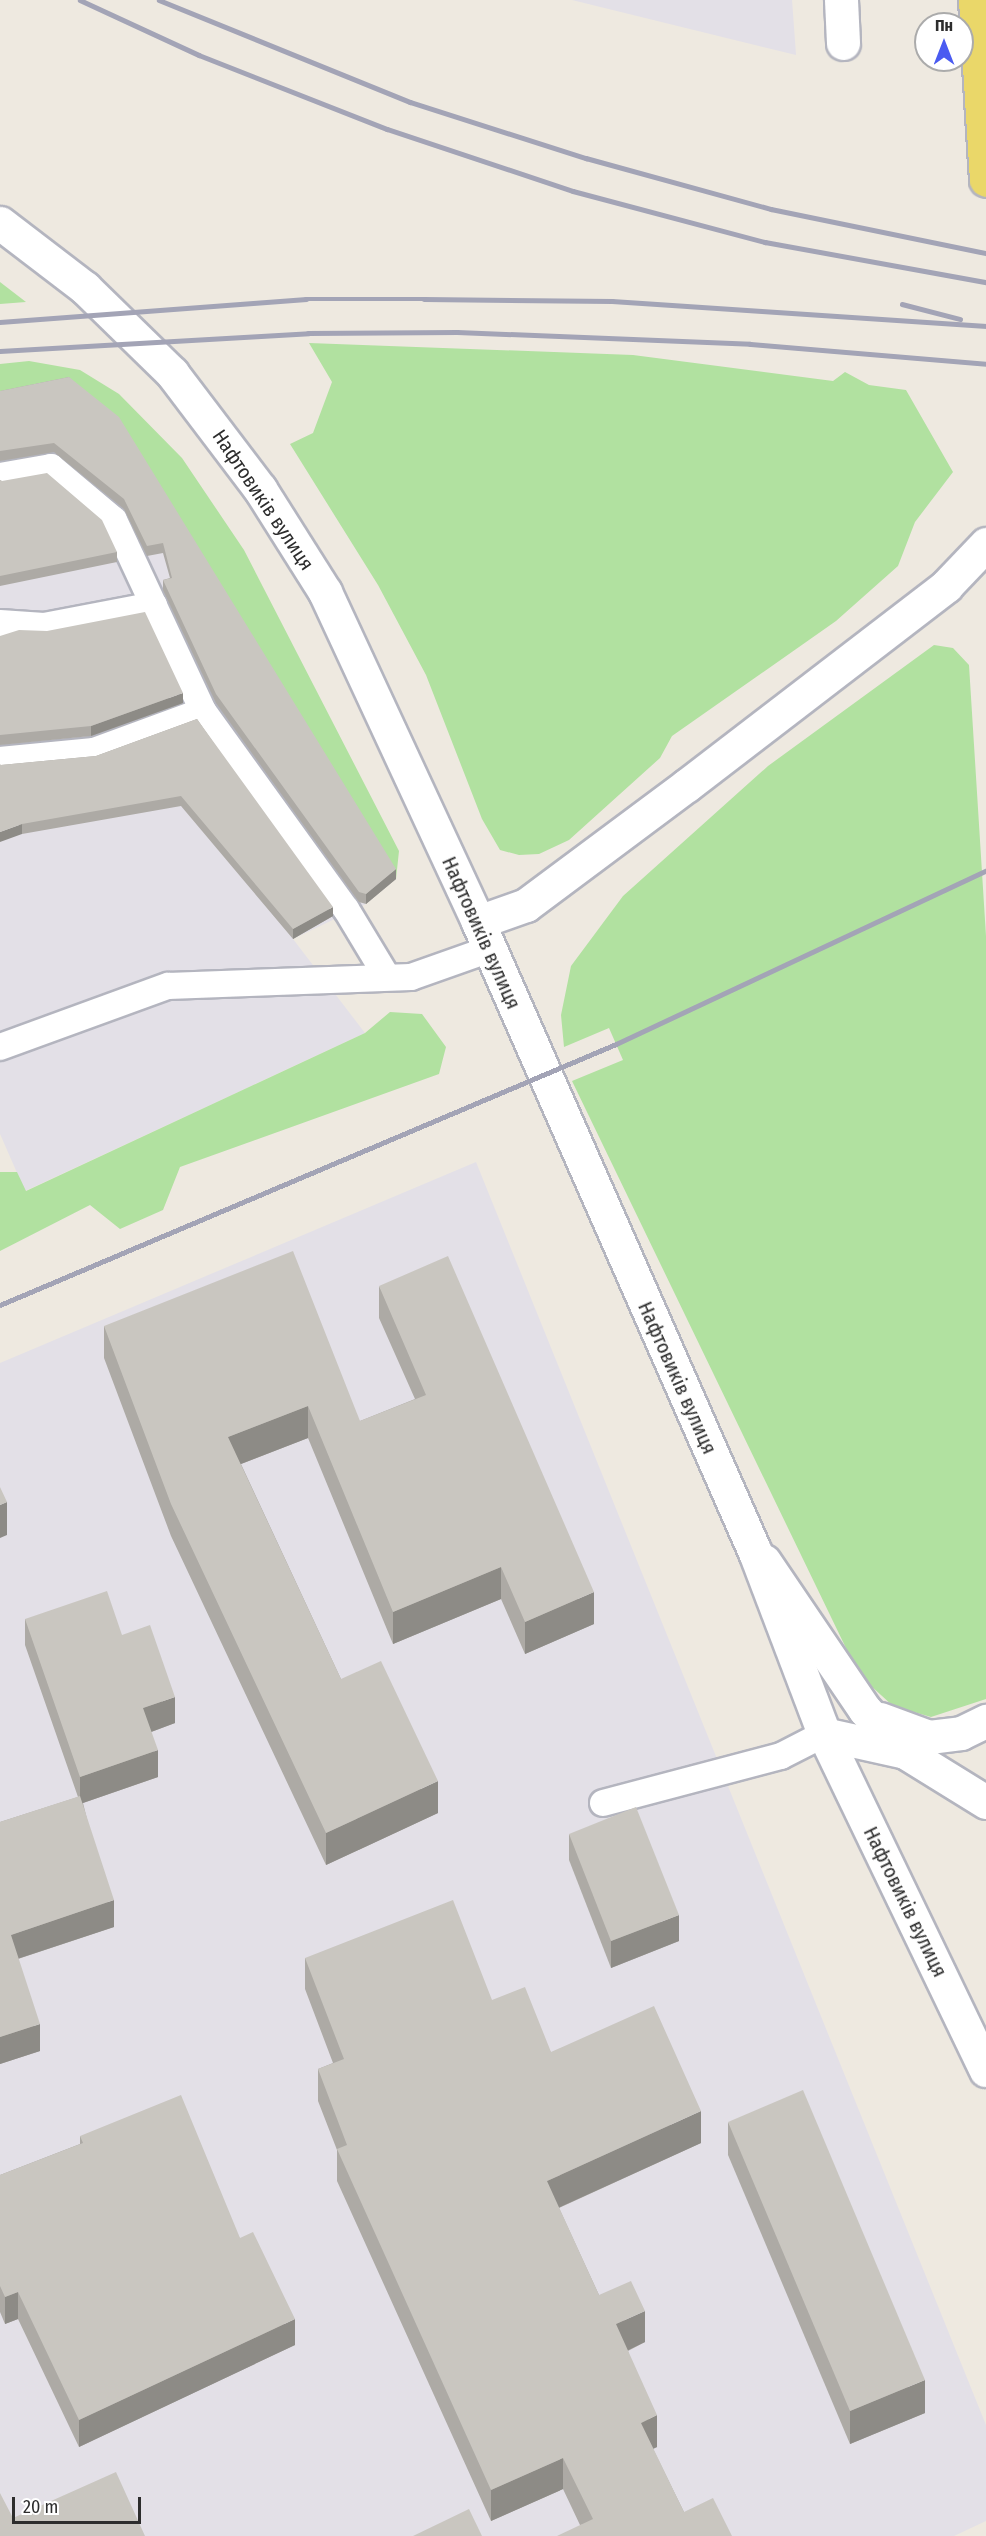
<!DOCTYPE html>
<meta charset="utf-8">
<style>
body{margin:0}
#map{position:relative;width:986px;height:2536px;overflow:hidden;background:#eee9e0;font-family:"Fira Sans Condensed",sans-serif}
div>[style]{position:absolute}
.industrial>*{inset:0;background:#e3e0e7}
.green>*{inset:0;background:#b1e1a0}
.roads{filter:drop-shadow(2px 0 #b4b5bf) drop-shadow(-2px 0 #b4b5bf) drop-shadow(0 2px #b4b5bf) drop-shadow(0 -2px #b4b5bf)}
.service>*{height:26px;margin:-13px;padding:0 13px;transform-origin:13px;border-radius:13px;background:#fff}
.minor>*{height:33px;margin:-16.5px;padding:0 16.5px;transform-origin:16.5px;border-radius:16.5px;background:#fff}
.tertiary>*{height:33px;margin:-16.5px;padding:0 16.5px;transform-origin:16.5px;border-radius:16.5px;background:#fff}
.primary>*{height:33px;margin:-16.5px;padding:0 16.5px;transform-origin:16.5px;border-radius:16.5px;background:#ead769}
.rail>*{height:4.5px;margin:-2.25px;padding:0 2.25px;transform-origin:2.25px;border-radius:2.25px;background:#a3a4b6}
.wall>*{inset:0;background:#adaaa5}
.shaded-wall>*{inset:0;background:#8d8b86}
.building>*{inset:0;background:#c9c6c0}
span{translate:-50% -50%;white-space:nowrap;text-align:center;line-height:1.15;-webkit-text-stroke:4.5px #fff;paint-order:stroke}
.street-label{font-size:20px;color:#2d2d2d}
.north{position:absolute;left:914px;top:12px;width:60px;height:60px;box-sizing:border-box;background:#fff;border:2px solid #ababab;border-radius:50%;rotate:0deg;font-size:16px;font-weight:700;line-height:24px;text-align:center;color:#2d2d2d}
.north::after{content:'';display:block;margin:auto;width:21px;height:27px;background:#4a5bf1;clip-path:polygon(50% 0,100% 100%,50% 72%,0 100%)}
.scale{position:absolute;left:12px;top:2497px;width:129px;height:27px;box-sizing:border-box;border:3px solid #2d2d2d;border-top:0;padding-left:8px;font-size:18px;line-height:21px;white-space:nowrap;color:#2d2d2d;-webkit-text-stroke:4px #fff;paint-order:stroke}
</style>
<div id="map">
<div class="industrial">
<div style="clip-path:polygon(572px 0,792px 0,796px 55px)"></div>
<div style="clip-path:polygon(0 400px,119px 427px,396px 879px,366px 904px,293px 939px,365px 1033px,25px 1191px,0 1134px)"></div>
<div style="clip-path:polygon(476px 1162px,986px 2425px,986px 2521px,954px 2536px,0 2536px,0 1363px)"></div>
</div>
<div class="green">
<div style="clip-path:polygon(0 282px,26px 302px,0 304px)"></div>
<div style="clip-path:polygon(309px 343px,633px 355px,833px 381px,845px 372px,869px 385px,906px 390px,953px 472px,915px 522px,898px 566px,836px 621px,672px 736px,660px 758px,569px 840px,539px 854px,519px 855px,500px 850px,482px 819px,426px 675px,378px 585px,290px 444px,313px 433px,332px 382px)"></div>
<div style="clip-path:polygon(29px 361px,80px 370px,119px 394px,182px 458px,244px 550px,399px 851px,396px 879px,119px 427px,0 400px,0 364px)"></div>
<div style="clip-path:polygon(934px 645px,953px 648px,969px 665px,986px 936px,986px 1699px,931px 1717px,893px 1706px,859px 1675px,572px 1081px,623px 1060px,609px 1028px,564px 1047px,561px 1015px,571px 966px,623px 896px,768px 766px)"></div>
<div style="clip-path:polygon(390px 1012px,422px 1014px,446px 1047px,439px 1074px,180px 1167px,163px 1210px,120px 1229px,90px 1205px,0 1251px,0 1172px,17px 1172px,26px 1191px,365px 1033px)"></div>
</div>
<div class="roads">
<div class="service">
<div style="left:0;top:476px;width:52px;rotate:-10deg"></div>
<div style="left:51px;top:467px;width:82px;rotate:40.1deg"></div>
<div style="left:114px;top:520px;width:211px;rotate:65deg"></div>
<div style="left:203px;top:711px;width:244px;rotate:54.2deg"></div>
<div style="left:346px;top:909px;width:79px;rotate:58.9deg"></div>
<div style="left:0;top:623px;width:44px;rotate:3.9deg"></div>
<div style="left:44px;top:626px;width:112px;rotate:-10.8deg"></div>
<div style="left:0;top:760px;width:94px;rotate:-5.5deg"></div>
<div style="left:94px;top:751px;width:116px;rotate:-20.2deg"></div>
<div style="left:0;top:1047px;width:179px;rotate:-20deg"></div>
<div style="left:168px;top:986px;width:243px;rotate:-2.1deg"></div>
<div style="left:411px;top:977px;width:84px;rotate:-19.5deg"></div>
<div style="left:603px;top:1803px;width:184px;rotate:-14.8deg"></div>
<div style="left:781px;top:1756px;width:48px;rotate:-27.1deg"></div>
</div>
<div class="minor">
<div style="left:841px;top:0;width:43px;rotate:87.3deg"></div>
<div style="left:478px;top:922px;width:51px;rotate:-19.5deg"></div>
<div style="left:526px;top:905px;width:201px;rotate:-36.7deg"></div>
<div style="left:687px;top:785px;width:327px;rotate:-37.5deg"></div>
<div style="left:946px;top:586px;width:58px;rotate:-46.4deg"></div>
<div style="left:764px;top:1561px;width:180px;rotate:55.9deg"></div>
<div style="left:865px;top:1710px;width:58px;rotate:46.4deg"></div>
<div style="left:880px;top:1719px;width:52px;rotate:20.2deg"></div>
<div style="left:929px;top:1737px;width:32px;rotate:-7deg"></div>
<div style="left:961px;top:1733px;width:28px;rotate:-26deg"></div>
<div style="left:824px;top:1734px;width:83px;rotate:12.5deg"></div>
<div style="left:905px;top:1752px;width:95px;rotate:31.7deg"></div>
</div>
<div class="tertiary">
<div style="left:0;top:223px;width:107px;rotate:37.4deg"></div>
<div style="left:85px;top:288px;width:122px;rotate:44.3deg"></div>
<div style="left:172px;top:373px;width:146px;rotate:52.8deg"></div>
<div style="left:260px;top:489px;width:122px;rotate:57.7deg"></div>
<div style="left:325px;top:592px;width:364px;rotate:65.1deg"></div>
<div style="left:478px;top:922px;width:688px;rotate:66.27deg"></div>
<div style="left:755px;top:1552px;width:195px;rotate:69.2deg"></div>
<div style="left:824px;top:1734px;width:373px;rotate:64.3deg"></div>
</div>
<div class="primary">
<div style="left:975px;top:0;width:180px;rotate:86.5deg"></div>
</div>
</div>
<div class="rail">
<div style="left:80px;top:0;width:131px;rotate:24.8deg"></div>
<div style="left:199px;top:55px;width:202px;rotate:21.5deg"></div>
<div style="left:387px;top:129px;width:196px;rotate:18.4deg"></div>
<div style="left:573px;top:191px;width:199px;rotate:14.9deg"></div>
<div style="left:765px;top:242px;width:225px;rotate:10.3deg"></div>
<div style="left:159px;top:0;width:271px;rotate:22.1deg"></div>
<div style="left:410px;top:102px;width:185px;rotate:17.7deg"></div>
<div style="left:586px;top:158px;width:192px;rotate:15.4deg"></div>
<div style="left:771px;top:209px;width:219px;rotate:11.6deg"></div>
<div style="left:902px;top:304px;width:60px;rotate:14.5deg"></div>
<div style="left:0;top:322px;width:307px;rotate:-4.3deg"></div>
<div style="left:306px;top:299px;width:118px"></div>
<div style="left:424px;top:299px;width:188px;rotate:0.6deg"></div>
<div style="left:612px;top:301px;width:375px;rotate:3.8deg"></div>
<div style="left:0;top:351px;width:309px;rotate:-3.3deg"></div>
<div style="left:308px;top:333px;width:149px;rotate:-0.4deg"></div>
<div style="left:457px;top:332px;width:293px;rotate:2.3deg"></div>
<div style="left:750px;top:344px;width:237px;rotate:4.8deg"></div>
<div style="left:0;top:1305px;width:669px;rotate:-22.96deg"></div>
<div style="left:616px;top:1044px;width:408px;rotate:-25.1deg"></div>
</div>
<div class="wall">
<div style="clip-path:polygon(69px 377px,396px 879px,366px 904px,359px 902px,216px 703px,163px 590px,163px 580px,170px 578px,163px 553px,147px 556px,124px 509px,54px 452px,0 461px,0 391px)"></div>
<div style="clip-path:polygon(0 480px,117px 552px,117px 562px,0 586px)"></div>
<div style="clip-path:polygon(0 636px,183px 703px,91px 736px,0 745px)"></div>
<div style="clip-path:polygon(197px 719px,333px 916px,293px 939px,181px 806px,22px 834px,1px 765px,96px 756px)"></div>
<div style="clip-path:polygon(379px 1286px,594px 1624px,525px 1654px,501px 1599px,393px 1644px,308px 1438px,241px 1464px,341px 1679px,438px 1813px,326px 1865px,171px 1536px,104px 1358px,104px 1326px,360px 1421px,415px 1399px,379px 1318px)"></div>
<div style="clip-path:polygon(25px 1619px,122px 1635px,175px 1723px,151px 1732px,158px 1777px,83px 1803px,114px 1927px,18px 1959px,40px 2051px,0 2064px,0 1822px,78px 1797px,25px 1645px)"></div>
<div style="clip-path:polygon(569px 1834px,679px 1941px,611px 1968px,569px 1860px)"></div>
<div style="clip-path:polygon(305px 1958px,492px 2000px,551px 2052px,701px 2143px,559px 2208px,599px 2295px,645px 2342px,628px 2351px,657px 2447px,653px 2449px,684px 2512px,580px 2525px,563px 2489px,491px 2521px,337px 2181px,337px 2150px,318px 2101px,318px 2069px,333px 2063px,305px 1989px)"></div>
<div style="clip-path:polygon(728px 2122px,925px 2413px,850px 2444px,728px 2155px)"></div>
<div style="clip-path:polygon(80px 2136px,240px 2238px,295px 2345px,79px 2447px,18px 2319px,5px 2324px,0 2312px,0 2175px,80px 2144px)"></div>
</div>
<div class="shaded-wall">
<div style="clip-path:polygon(183px 693px,183px 703px,91px 736px,91px 726px)"></div>
<div style="clip-path:polygon(22px 824px,22px 834px,0 842px,0 832px)"></div>
<div style="clip-path:polygon(396px 869px,396px 879px,366px 904px,366px 894px)"></div>
<div style="clip-path:polygon(333px 907px,333px 916px,293px 939px,293px 929px)"></div>
<div style="clip-path:polygon(308px 1406px,308px 1438px,228px 1469px,228px 1437px)"></div>
<div style="clip-path:polygon(7px 1502px,7px 1535px,0 1538px,0 1505px)"></div>
<div style="clip-path:polygon(501px 1567px,501px 1599px,393px 1644px,393px 1612px)"></div>
<div style="clip-path:polygon(594px 1592px,594px 1624px,525px 1654px,525px 1622px)"></div>
<div style="clip-path:polygon(175px 1697px,175px 1723px,143px 1735px,143px 1708px)"></div>
<div style="clip-path:polygon(158px 1750px,158px 1777px,80px 1804px,80px 1777px)"></div>
<div style="clip-path:polygon(438px 1781px,438px 1813px,326px 1865px,326px 1833px)"></div>
<div style="clip-path:polygon(114px 1900px,114px 1927px,11px 1961px,11px 1935px)"></div>
<div style="clip-path:polygon(679px 1915px,679px 1941px,611px 1968px,611px 1941px)"></div>
<div style="clip-path:polygon(40px 2024px,40px 2051px,0 2064px,0 2037px)"></div>
<div style="clip-path:polygon(701px 2111px,701px 2143px,547px 2213px,547px 2181px)"></div>
<div style="clip-path:polygon(18px 2292px,18px 2319px,5px 2324px,5px 2297px)"></div>
<div style="clip-path:polygon(645px 2311px,645px 2342px,616px 2356px,616px 2324px)"></div>
<div style="clip-path:polygon(295px 2319px,295px 2345px,79px 2447px,79px 2420px)"></div>
<div style="clip-path:polygon(925px 2380px,925px 2413px,850px 2444px,850px 2411px)"></div>
<div style="clip-path:polygon(657px 2415px,657px 2447px,641px 2454px,641px 2423px)"></div>
<div style="clip-path:polygon(563px 2458px,563px 2489px,491px 2521px,491px 2490px)"></div>
</div>
<div class="building">
<div style="clip-path:polygon(69px 377px,119px 417px,396px 869px,366px 894px,359px 892px,216px 694px,163px 580px,172px 578px,163px 543px,147px 546px,124px 499px,54px 443px,0 451px,0 391px)"></div>
<div style="clip-path:polygon(47px 473px,102px 520px,117px 552px,0 576px,0 480px,2px 481px)"></div>
<div style="clip-path:polygon(145px 612px,183px 693px,91px 726px,0 735px,0 636px,19px 630px,47px 631px)"></div>
<div style="clip-path:polygon(197px 719px,333px 907px,293px 929px,181px 796px,22px 824px,0 832px,0 764px,1px 765px,96px 756px)"></div>
<div style="clip-path:polygon(293px 1251px,360px 1421px,426px 1395px,379px 1286px,448px 1256px,594px 1592px,525px 1622px,501px 1567px,393px 1612px,308px 1406px,228px 1437px,341px 1679px,381px 1661px,438px 1781px,326px 1833px,171px 1504px,104px 1326px)"></div>
<div style="clip-path:polygon(0 1487px,7px 1502px,0 1505px)"></div>
<div style="clip-path:polygon(107px 1591px,122px 1635px,150px 1625px,175px 1697px,143px 1708px,158px 1750px,80px 1777px,25px 1619px)"></div>
<div style="clip-path:polygon(80px 1796px,114px 1900px,11px 1935px,40px 2024px,0 2037px,0 1822px)"></div>
<div style="clip-path:polygon(636px 1807px,679px 1915px,611px 1941px,569px 1834px)"></div>
<div style="clip-path:polygon(453px 1900px,492px 2000px,525px 1987px,551px 2052px,654px 2006px,701px 2111px,547px 2181px,599px 2295px,631px 2281px,645px 2311px,616px 2324px,657px 2415px,641px 2423px,684px 2512px,713px 2498px,732px 2536px,557px 2536px,593px 2519px,563px 2458px,491px 2490px,337px 2149px,347px 2145px,318px 2069px,344px 2059px,305px 1958px)"></div>
<div style="clip-path:polygon(803px 2090px,925px 2380px,850px 2411px,728px 2122px)"></div>
<div style="clip-path:polygon(181px 2095px,240px 2238px,253px 2232px,295px 2319px,79px 2420px,18px 2292px,5px 2297px,0 2286px,0 2175px,83px 2143px,80px 2136px)"></div>
<div style="clip-path:polygon(116px 2472px,145px 2536px,0 2536px,0 2493px,13px 2518px)"></div>
<div style="clip-path:polygon(469px 2509px,482px 2536px,413px 2536px)"></div>
</div>
<div class="street-label">
<span style="left:263px;top:500px;rotate:56deg">Нафтовиків вулиця</span>
<span style="left:481px;top:933px;rotate:66deg">Нафтовиків вулиця</span>
<span style="left:677px;top:1378px;rotate:66deg">Нафтовиків вулиця</span>
<span style="left:905px;top:1902px;rotate:64deg">Нафтовиків вулиця</span>
</div>
<div class="north">Пн</div>
<div class="scale">20 m</div>
</div>
